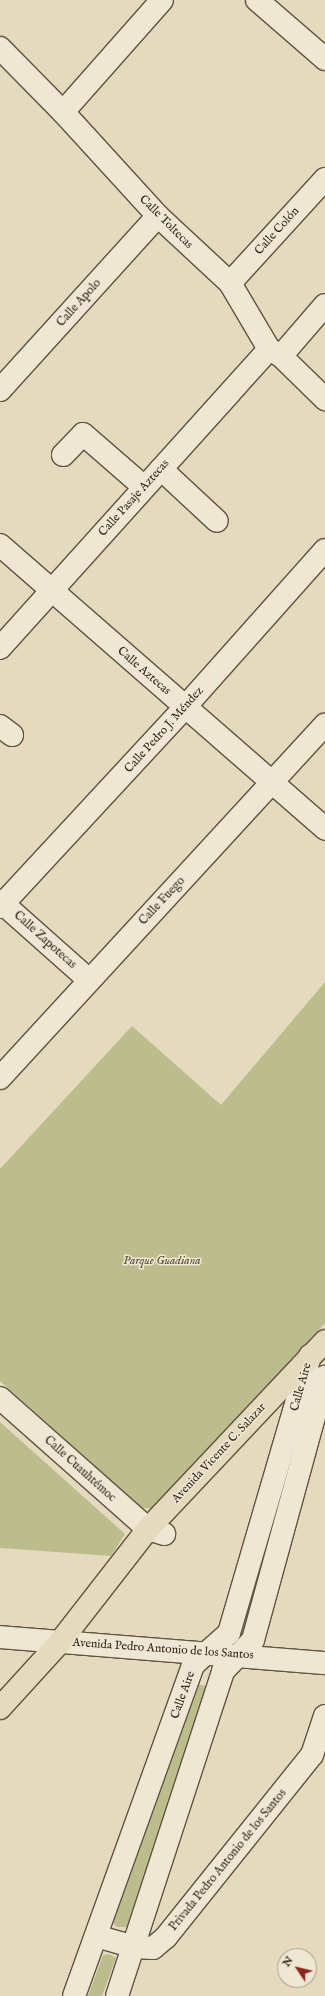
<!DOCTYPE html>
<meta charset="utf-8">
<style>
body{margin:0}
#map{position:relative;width:325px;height:1996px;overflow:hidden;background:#e5dabd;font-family:"IM FELL English",serif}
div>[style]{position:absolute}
.green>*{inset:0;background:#bbbd8c}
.roads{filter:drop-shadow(1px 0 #625240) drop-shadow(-1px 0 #625240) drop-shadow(0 1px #625240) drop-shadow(0 -1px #625240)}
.minor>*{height:22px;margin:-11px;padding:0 11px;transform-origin:11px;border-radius:11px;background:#eee7d4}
.major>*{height:22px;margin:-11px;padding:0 11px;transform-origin:11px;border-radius:11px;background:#e5dabd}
span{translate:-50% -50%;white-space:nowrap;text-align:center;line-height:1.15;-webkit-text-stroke:3px #eee7d4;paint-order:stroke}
.street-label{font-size:12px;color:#362416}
.park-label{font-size:12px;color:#574a34;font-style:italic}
.north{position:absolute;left:277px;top:1948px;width:40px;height:40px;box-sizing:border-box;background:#eee7d4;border:1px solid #a49988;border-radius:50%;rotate:305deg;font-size:11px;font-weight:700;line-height:16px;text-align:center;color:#362416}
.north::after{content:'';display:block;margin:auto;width:14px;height:18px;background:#8f2418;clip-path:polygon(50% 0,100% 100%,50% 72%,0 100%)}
</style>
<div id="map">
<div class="green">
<div style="clip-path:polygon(325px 982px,325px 1323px,156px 1508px,142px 1508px,0 1381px,0 1169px,132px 1026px,221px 1105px)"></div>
<div style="clip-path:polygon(304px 1421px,242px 1640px,238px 1639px,299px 1427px)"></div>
<div style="clip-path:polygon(0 1422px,125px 1534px,111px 1556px,0 1548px)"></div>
<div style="clip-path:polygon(199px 1685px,208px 1686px,127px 1927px,117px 1927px,113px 1923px)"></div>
<div style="clip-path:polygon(109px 1954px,116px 1958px,102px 1996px,88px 1996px,103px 1955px)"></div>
</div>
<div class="roads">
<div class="minor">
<div style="left:257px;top:0;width:90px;rotate:40.9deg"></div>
<div style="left:0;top:48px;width:90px;rotate:45.5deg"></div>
<div style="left:63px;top:112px;width:141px;rotate:47.6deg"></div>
<div style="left:158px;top:216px;width:98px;rotate:42.9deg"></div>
<div style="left:230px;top:283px;width:77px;rotate:59.4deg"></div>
<div style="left:269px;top:349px;width:14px;rotate:30deg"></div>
<div style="left:281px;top:356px;width:62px;rotate:44.3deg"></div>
<div style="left:63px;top:112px;width:149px;rotate:-48.5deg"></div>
<div style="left:230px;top:283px;width:141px;rotate:-47.6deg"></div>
<div style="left:281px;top:356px;width:67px;rotate:-49.2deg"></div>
<div style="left:0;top:390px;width:235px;rotate:-47.8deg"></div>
<div style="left:63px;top:455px;width:29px;rotate:-46deg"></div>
<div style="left:83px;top:434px;width:81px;rotate:41deg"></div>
<div style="left:161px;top:469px;width:76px;rotate:42.9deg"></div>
<div style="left:0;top:545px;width:432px;rotate:41.1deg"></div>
<div style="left:0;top:648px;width:402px;rotate:-48deg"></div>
<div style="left:0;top:726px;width:15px;rotate:37deg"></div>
<div style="left:0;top:901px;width:119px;rotate:41.6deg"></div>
<div style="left:0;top:907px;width:272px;rotate:-47.2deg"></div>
<div style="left:185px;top:707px;width:210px;rotate:-48.3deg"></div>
<div style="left:0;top:1078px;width:480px;rotate:-47.4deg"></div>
<div style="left:0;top:1398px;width:198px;rotate:41.5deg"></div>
<div style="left:148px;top:1529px;width:17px;rotate:17deg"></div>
<div style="left:0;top:1637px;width:326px;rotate:4.6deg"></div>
<div style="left:96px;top:1936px;width:40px;rotate:16deg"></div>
<div style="left:134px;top:1947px;width:19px;rotate:3deg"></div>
<div style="left:153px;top:1948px;width:17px;rotate:-40deg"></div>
<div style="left:166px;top:1937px;width:233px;rotate:-51.3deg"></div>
<div style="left:312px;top:1755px;width:41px;rotate:-71.6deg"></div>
<div style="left:74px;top:1996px;width:352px;rotate:-70.2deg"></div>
<div style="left:193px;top:1665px;width:48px;rotate:-41.6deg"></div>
<div style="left:229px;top:1633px;width:289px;rotate:-73.7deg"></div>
<div style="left:117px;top:1996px;width:342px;rotate:-71.9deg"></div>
<div style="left:223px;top:1671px;width:43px;rotate:-45.9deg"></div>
<div style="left:253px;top:1640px;width:273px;rotate:-74.7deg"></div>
</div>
<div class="major">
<div style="left:0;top:1708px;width:89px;rotate:-47.7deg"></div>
<div style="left:60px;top:1642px;width:143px;rotate:-52.1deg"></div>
<div style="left:148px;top:1529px;width:258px;rotate:-46.7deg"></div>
</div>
</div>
<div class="street-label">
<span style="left:166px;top:222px;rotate:45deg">Calle Toltecas</span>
<span style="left:277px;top:231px;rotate:-48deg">Calle Colón</span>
<span style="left:79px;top:303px;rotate:-48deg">Calle Apolo</span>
<span style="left:134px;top:498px;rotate:-48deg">Calle Pasaje Aztecas</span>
<span style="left:144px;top:671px;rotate:41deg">Calle Aztecas</span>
<span style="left:164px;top:730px;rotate:-48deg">Calle Pedro J. Méndez</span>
<span style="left:162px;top:901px;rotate:-47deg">Calle Fuego</span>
<span style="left:45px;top:940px;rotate:42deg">Calle Zapotecas</span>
<span style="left:301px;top:1387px;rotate:-74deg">Calle Aire</span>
<span style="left:219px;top:1453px;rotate:-47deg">Avenida Vicente C. Salazar</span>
<span style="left:80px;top:1469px;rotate:42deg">Calle Cuauhtémoc</span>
<span style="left:163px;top:1649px;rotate:4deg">Avenida Pedro Antonio de los Santos</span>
<span style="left:183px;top:1695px;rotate:-70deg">Calle Aire</span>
<span style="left:228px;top:1860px;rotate:-51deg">Privada Pedro Antonio de los Santos</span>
</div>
<div class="park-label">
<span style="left:162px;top:1261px">Parque Guadiana</span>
</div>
<div class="north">N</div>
</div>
